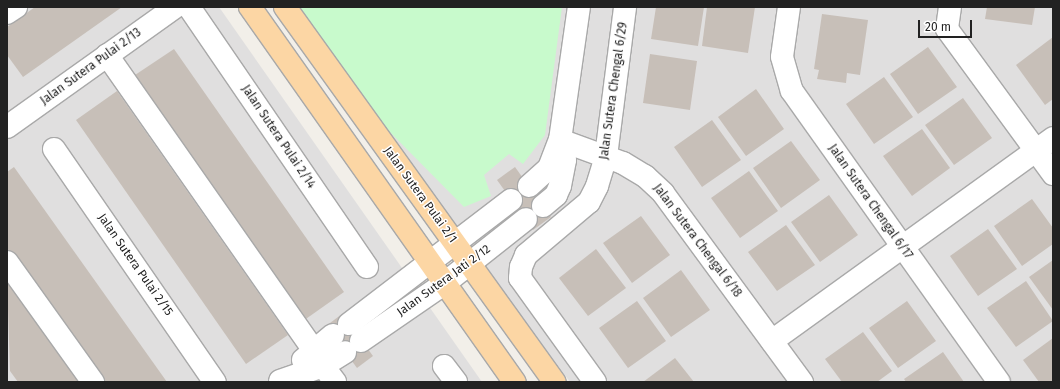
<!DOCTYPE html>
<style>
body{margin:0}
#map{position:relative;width:1060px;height:389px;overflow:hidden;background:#f2efe9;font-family:"Fira Sans",sans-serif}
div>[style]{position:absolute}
.residential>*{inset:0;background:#e0dfdf}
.park>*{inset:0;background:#c8facc}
.building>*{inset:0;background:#c7bfb8}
.roads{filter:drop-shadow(1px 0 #a9a9a9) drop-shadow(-1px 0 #a9a9a9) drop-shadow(0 1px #a9a9a9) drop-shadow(0 -1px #a9a9a9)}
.minor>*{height:22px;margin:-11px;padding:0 11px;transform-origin:11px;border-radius:11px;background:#fff}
.major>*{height:22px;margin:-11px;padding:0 11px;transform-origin:11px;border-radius:11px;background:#fcd6a4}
span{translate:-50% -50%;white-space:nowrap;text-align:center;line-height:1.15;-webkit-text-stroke:3px #fff;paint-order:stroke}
.street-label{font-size:12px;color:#222}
.frame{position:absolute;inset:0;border:8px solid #222;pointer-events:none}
.scale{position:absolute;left:918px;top:20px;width:54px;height:18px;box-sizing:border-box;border:2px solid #222;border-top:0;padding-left:5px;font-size:12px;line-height:14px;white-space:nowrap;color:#222;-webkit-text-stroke:3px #fff;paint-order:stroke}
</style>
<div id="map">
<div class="residential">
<div style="clip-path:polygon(7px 7px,219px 7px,482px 382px,7px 382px)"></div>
<div style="clip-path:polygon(293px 7px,1053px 7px,1053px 382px,570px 382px)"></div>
</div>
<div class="park">
<div style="clip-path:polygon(293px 7px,562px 7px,545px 135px,523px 164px,509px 154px,484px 175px,491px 196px,464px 207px,384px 126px)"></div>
</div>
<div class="building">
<div style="clip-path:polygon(35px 7px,122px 7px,23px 77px,7px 55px,7px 27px)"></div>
<div style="clip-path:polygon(656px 7px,704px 7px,698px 46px,651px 39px)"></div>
<div style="clip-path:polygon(707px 7px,755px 7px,748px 53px,702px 46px)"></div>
<div style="clip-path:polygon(987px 7px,1035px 7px,1032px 25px,985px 19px)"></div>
<div style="clip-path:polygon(822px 14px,868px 20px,860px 75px,847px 73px,846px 83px,817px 79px,819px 70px,814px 69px)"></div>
<div style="clip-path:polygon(1053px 37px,1053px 99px,1045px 105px,1016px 65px)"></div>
<div style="clip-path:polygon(928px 47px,957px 87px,918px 114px,890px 74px)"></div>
<div style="clip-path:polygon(174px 49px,344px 292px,303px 321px,132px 77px)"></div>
<div style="clip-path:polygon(650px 54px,697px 61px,690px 110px,643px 103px)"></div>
<div style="clip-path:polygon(884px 77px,913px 117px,874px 144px,846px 104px)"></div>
<div style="clip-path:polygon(756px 89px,784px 129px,746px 156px,718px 117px)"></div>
<div style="clip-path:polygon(117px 91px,288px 335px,246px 364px,76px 120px)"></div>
<div style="clip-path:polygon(963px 98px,992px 138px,954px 165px,925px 125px)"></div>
<div style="clip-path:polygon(712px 120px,741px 160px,702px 187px,674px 147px)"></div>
<div style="clip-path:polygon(922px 129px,950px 168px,912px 196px,883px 156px)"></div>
<div style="clip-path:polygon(791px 141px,820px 180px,781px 208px,753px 168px)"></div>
<div style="clip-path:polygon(14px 167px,167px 382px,103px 382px,7px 248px,7px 172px)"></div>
<div style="clip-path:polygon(515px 167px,551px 217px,533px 230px,497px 180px)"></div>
<div style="clip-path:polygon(749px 171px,778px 211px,740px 238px,711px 198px)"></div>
<div style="clip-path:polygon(829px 195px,858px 235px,820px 262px,791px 222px)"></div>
<div style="clip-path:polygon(1032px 199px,1053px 228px,1053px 244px,1022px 266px,994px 226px)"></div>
<div style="clip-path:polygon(641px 216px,670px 255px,632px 283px,603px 243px)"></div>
<div style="clip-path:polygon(786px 225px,815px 265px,777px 291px,748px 252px)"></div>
<div style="clip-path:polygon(988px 229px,1017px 269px,978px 296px,950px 256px)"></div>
<div style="clip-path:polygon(596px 249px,626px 288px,588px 316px,559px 278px)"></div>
<div style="clip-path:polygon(1053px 260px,1053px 310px,1029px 277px)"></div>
<div style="clip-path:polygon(681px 270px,710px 310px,671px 337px,643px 298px)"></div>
<div style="clip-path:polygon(7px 278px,83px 382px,18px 382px,10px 371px)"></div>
<div style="clip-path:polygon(1026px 281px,1053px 321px,1016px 347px,987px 308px)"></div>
<div style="clip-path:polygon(637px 301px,666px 341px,628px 368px,599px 328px)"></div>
<div style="clip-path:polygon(907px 301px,936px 341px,898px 368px,869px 328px)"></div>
<div style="clip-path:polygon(342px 314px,373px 356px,357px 368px,326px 326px)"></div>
<div style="clip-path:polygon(863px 332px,892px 371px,877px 382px,842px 382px,825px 359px)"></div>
<div style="clip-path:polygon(1053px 338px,1053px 382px,1039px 382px,1023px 360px)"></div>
<div style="clip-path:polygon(943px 352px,964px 382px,906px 382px,904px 379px)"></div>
<div style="clip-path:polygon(675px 358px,694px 382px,643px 382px)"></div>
</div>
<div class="roads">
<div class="minor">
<div style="left:189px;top:7px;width:315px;rotate:55.6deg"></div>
<div style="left:789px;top:7px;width:50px;rotate:98deg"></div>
<div style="left:782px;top:57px;width:35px;rotate:74deg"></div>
<div style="left:792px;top:91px;width:357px;rotate:54.6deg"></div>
<div style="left:950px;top:7px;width:22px;rotate:98deg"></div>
<div style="left:947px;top:29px;width:180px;rotate:53.8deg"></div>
<div style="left:7px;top:13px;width:11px;rotate:-34deg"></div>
<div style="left:107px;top:55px;width:361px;rotate:55deg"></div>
<div style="left:7px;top:127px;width:206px;rotate:-35.5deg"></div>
<div style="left:560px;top:140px;width:67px;rotate:20.1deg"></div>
<div style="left:623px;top:163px;width:26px;rotate:31deg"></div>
<div style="left:645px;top:176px;width:25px;rotate:43deg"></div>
<div style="left:663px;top:193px;width:235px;rotate:53.7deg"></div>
<div style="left:54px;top:149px;width:283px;rotate:55.4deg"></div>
<div style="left:529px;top:186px;width:27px;rotate:-42deg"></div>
<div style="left:549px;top:168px;width:30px;rotate:-69deg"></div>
<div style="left:560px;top:140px;width:134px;rotate:-81.9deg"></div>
<div style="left:543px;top:206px;width:17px;rotate:-40deg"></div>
<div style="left:556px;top:195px;width:10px;rotate:-66deg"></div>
<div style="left:560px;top:186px;width:26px;rotate:-79deg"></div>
<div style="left:565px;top:160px;width:17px;rotate:-103deg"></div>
<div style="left:7px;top:262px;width:148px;rotate:54.4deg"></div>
<div style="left:349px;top:324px;width:204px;rotate:-37.4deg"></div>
<div style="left:361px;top:341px;width:102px;rotate:-34.6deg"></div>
<div style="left:445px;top:283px;width:103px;rotate:-38.3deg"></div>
<div style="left:772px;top:341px;width:347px;rotate:-35.8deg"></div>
<div style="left:303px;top:360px;width:39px;rotate:-40deg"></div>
<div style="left:323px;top:366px;width:20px;rotate:53deg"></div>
<div style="left:444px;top:366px;width:20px;rotate:53deg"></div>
<div style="left:280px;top:381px;width:46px;rotate:-19.2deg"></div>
<div style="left:323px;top:366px;width:26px;rotate:-32deg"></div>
<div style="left:595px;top:382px;width:128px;rotate:-125.8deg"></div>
<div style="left:520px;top:278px;width:11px;rotate:-85deg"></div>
<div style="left:521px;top:267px;width:13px;rotate:-67deg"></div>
<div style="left:526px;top:255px;width:82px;rotate:-40.1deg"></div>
<div style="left:589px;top:202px;width:18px;rotate:-63deg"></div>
<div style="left:597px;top:186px;width:31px;rotate:-73deg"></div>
<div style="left:606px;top:156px;width:150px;rotate:-82.7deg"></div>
</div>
<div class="major">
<div style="left:250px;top:7px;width:459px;rotate:54.8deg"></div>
<div style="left:285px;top:7px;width:462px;rotate:54.3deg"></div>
</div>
</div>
<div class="street-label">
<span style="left:91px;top:67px;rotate:-36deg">Jalan Sutera Pulai 2/13</span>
<span style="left:614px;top:91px;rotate:-82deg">Jalan Sutera Chengal 6/29</span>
<span style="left:278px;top:137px;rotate:56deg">Jalan Sutera Pulai 2/14</span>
<span style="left:420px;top:195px;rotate:54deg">Jalan Sutera Pulai 2/1</span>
<span style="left:870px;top:202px;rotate:55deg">Jalan Sutera Chengal 6/17</span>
<span style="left:697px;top:241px;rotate:53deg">Jalan Sutera Chengal 6/18</span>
<span style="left:135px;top:265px;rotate:55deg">Jalan Sutera Pulai 2/15</span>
<span style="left:444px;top:281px;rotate:-36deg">Jalan Sutera Jati 2/12</span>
</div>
<div class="frame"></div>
<div class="scale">20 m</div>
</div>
